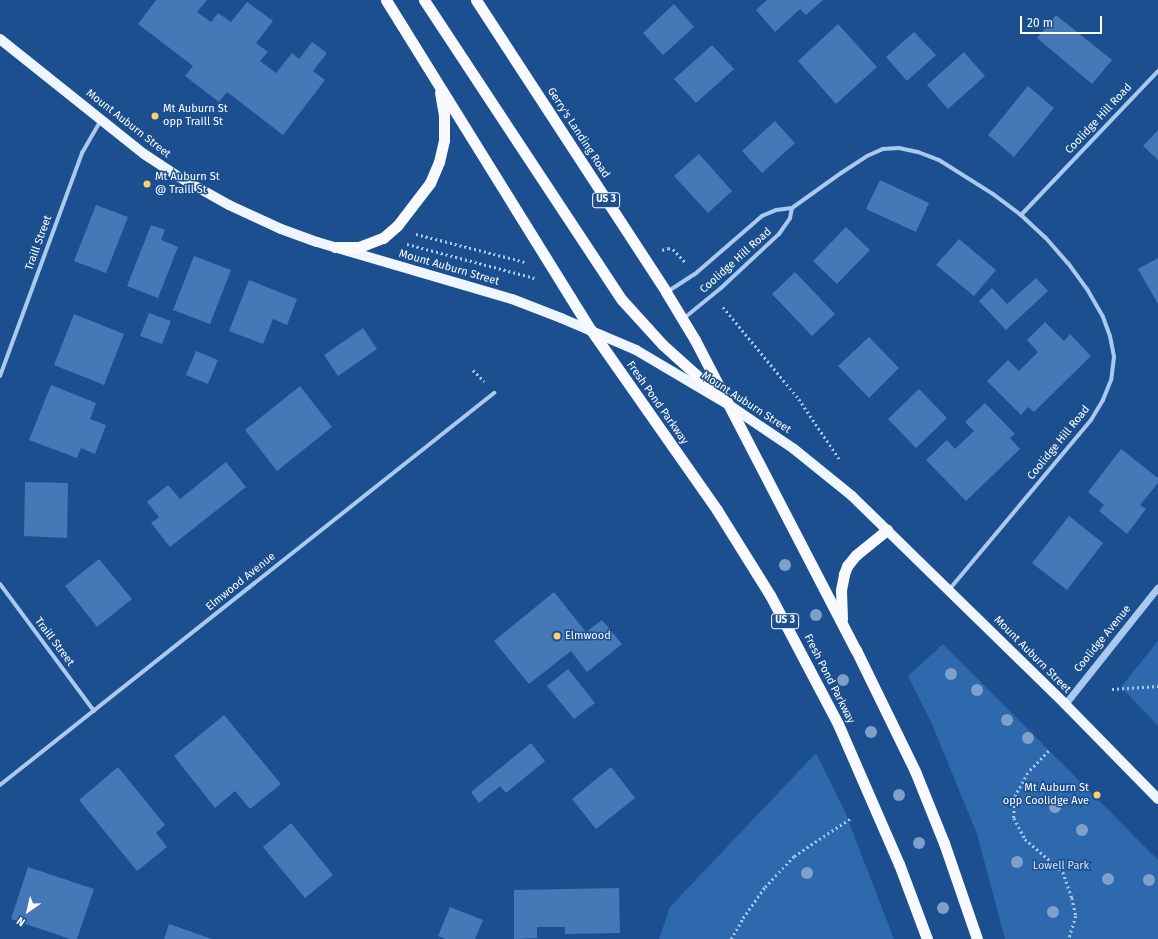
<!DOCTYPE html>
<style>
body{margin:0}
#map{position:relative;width:1158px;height:939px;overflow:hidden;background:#1b4f8f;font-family:"Fira Sans",sans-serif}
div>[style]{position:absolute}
.green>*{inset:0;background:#2e69ad}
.building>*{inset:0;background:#4478b7}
.path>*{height:2.5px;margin-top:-1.25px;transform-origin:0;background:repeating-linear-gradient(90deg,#a9c9ee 0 2px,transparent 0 5px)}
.minor>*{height:4px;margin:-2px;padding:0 2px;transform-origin:2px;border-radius:2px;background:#a9c9ee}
.tertiary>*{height:7px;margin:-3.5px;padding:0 3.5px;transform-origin:3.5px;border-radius:3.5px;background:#a9c9ee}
.primary>*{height:10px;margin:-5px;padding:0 5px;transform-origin:5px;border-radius:5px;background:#f0f6ff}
.trunk>*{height:11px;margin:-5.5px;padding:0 5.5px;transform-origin:5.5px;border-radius:5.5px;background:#f8faff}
.trees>*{width:12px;height:12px;margin:-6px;border-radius:50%;background:#7ea0ca}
.dots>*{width:11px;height:11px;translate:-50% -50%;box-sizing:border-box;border:2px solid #1b4f8f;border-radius:50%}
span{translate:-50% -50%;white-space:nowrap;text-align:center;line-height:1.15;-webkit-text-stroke:3px #1b4f8f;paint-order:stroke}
.shield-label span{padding:1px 3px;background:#1b4f8f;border:1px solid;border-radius:3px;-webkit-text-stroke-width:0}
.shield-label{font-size:10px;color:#fff;font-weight:700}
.poi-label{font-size:11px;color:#fff}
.left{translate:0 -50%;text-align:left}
.right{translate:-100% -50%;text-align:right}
.street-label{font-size:11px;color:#fff}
.park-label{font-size:11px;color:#cfe3fa}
.north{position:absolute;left:8px;top:891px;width:40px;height:40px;-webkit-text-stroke:3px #1b4f8f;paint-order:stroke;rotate:214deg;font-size:11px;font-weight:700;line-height:16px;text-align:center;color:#fff}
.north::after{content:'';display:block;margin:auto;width:14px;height:18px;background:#fff;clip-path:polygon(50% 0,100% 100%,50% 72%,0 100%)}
.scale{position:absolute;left:1020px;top:16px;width:82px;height:18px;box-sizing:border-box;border:2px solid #fff;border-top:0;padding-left:5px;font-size:12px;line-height:14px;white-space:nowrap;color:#fff;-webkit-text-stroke:3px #1b4f8f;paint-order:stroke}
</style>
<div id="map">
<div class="green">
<div style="clip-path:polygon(1158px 641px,1158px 726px,1121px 687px)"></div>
<div style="clip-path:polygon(943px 644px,1158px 860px,1158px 939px,1005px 939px,977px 834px,932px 724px,908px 676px)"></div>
<div style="clip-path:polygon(816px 753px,845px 812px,894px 939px,659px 939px,670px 907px)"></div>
</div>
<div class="building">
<div style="clip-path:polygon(156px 0,207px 0,197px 12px,211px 22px,218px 13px,231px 22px,247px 2px,273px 21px,256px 43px,268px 52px,260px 61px,276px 73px,292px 53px,299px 59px,312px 42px,327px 53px,313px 71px,325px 80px,283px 135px,227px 92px,219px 102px,185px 76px,193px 66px,138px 24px)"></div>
<div style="clip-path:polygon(767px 0,823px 0,806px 15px,800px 9px,775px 32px,756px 10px)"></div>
<div style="clip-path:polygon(674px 4px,694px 27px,663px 55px,643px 33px)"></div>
<div style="clip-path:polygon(1056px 15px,1112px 60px,1092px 84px,1037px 38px)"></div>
<div style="clip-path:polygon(838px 24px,877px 67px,836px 104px,798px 61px)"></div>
<div style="clip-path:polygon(914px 32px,936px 55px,907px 81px,886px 57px)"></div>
<div style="clip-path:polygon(712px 45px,734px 69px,696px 103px,674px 79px)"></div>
<div style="clip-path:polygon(964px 52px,985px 76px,948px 109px,927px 85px)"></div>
<div style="clip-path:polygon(1028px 86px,1054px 108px,1014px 157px,988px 135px)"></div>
<div style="clip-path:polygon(775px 121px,795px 143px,762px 173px,742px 151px)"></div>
<div style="clip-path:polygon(1158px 130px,1158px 160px,1143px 146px)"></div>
<div style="clip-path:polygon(699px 154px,732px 191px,708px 213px,674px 176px)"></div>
<div style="clip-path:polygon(880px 180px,929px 203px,916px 232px,866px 209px)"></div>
<div style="clip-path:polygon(96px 205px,128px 217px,106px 273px,74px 261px)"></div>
<div style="clip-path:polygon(151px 225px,165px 230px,161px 240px,178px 247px,158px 298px,127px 286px)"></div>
<div style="clip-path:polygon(846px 227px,870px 250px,837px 284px,813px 261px)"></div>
<div style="clip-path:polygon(959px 239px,996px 270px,974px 296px,936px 265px)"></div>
<div style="clip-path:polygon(194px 256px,231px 270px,210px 324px,173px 310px)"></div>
<div style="clip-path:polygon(1158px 258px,1158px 304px,1138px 269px)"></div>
<div style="clip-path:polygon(795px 272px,835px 314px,812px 336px,772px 294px)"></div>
<div style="clip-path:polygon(1036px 278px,1048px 291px,1006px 330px,979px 301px,992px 288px,1007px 304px)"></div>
<div style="clip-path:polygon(249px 280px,297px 299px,287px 325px,273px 319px,263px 344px,229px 331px)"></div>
<div style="clip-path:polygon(149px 313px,171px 321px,162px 344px,140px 336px)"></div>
<div style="clip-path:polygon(74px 314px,124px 334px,104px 385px,54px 365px)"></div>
<div style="clip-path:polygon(1045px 322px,1064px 341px,1070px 334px,1091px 356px,1034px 412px,1028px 407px,1021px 415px,987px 381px,1008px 360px,1019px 371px,1038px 352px,1027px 340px)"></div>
<div style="clip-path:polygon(363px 328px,377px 349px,338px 376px,324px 355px)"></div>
<div style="clip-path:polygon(869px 337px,899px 368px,869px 398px,838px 366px)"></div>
<div style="clip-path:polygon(196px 351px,218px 360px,208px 384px,186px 375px)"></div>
<div style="clip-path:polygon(51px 385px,96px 403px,90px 419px,106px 425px,95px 454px,81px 448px,77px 458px,29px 440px)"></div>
<div style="clip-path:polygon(300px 386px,332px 427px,277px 471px,245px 430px)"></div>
<div style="clip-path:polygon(919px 389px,947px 418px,916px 448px,888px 419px)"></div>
<div style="clip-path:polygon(985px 403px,1015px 434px,1010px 438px,1020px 449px,966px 501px,926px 460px,947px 440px,955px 449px,974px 431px,965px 422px)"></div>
<div style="clip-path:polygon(1121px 449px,1158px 478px,1158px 483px,1140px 505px,1146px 509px,1127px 534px,1099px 511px,1104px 505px,1088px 492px)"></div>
<div style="clip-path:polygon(226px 462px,246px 487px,170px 547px,151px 523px,159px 517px,147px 502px,168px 485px,180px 499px)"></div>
<div style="clip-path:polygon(25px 482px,68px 483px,67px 538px,24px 536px)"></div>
<div style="clip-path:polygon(1069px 516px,1103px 543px,1067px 590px,1032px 563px)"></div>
<div style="clip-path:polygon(99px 559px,132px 599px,97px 627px,65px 586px)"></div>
<div style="clip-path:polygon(554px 592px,586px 632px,602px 620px,622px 644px,587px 672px,571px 651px,529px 684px,494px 641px)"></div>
<div style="clip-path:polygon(568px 669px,595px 703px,574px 719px,547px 686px)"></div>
<div style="clip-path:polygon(224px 715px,281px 784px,250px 809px,235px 791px,215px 808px,174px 756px)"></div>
<div style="clip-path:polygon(531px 743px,545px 761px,506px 793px,500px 786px,479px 803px,471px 792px)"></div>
<div style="clip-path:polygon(118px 767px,165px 825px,156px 833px,167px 847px,137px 871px,79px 800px)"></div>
<div style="clip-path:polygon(611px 767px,635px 798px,596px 829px,572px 799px)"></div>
<div style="clip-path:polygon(291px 823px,333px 875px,305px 898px,263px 847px)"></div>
<div style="clip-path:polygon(28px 867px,94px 889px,77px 939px,70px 939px,11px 919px)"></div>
<div style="clip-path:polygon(619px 888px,620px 933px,565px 934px,565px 927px,537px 927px,537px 938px,514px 939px,514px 890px)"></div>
<div style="clip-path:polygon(450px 907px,483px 920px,475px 939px,446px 939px,438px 936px)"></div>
<div style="clip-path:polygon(169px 924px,212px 939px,164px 939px)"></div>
</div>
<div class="path">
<div style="left:416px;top:234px;width:113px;rotate:14.4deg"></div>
<div style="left:407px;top:244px;width:132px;rotate:14.9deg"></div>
<div style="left:662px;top:250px;width:6px;rotate:-18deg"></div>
<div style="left:668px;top:248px;width:5px;rotate:11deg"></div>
<div style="left:673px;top:249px;width:18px;rotate:47deg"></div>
<div style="left:723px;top:307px;width:119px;rotate:50.4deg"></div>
<div style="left:799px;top:399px;width:73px;rotate:56.1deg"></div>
<div style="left:473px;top:370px;width:16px;rotate:45deg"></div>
<div style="left:1112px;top:689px;width:46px;rotate:-3.7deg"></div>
<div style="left:1049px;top:751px;width:30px;rotate:134deg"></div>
<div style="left:1028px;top:773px;width:26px;rotate:119deg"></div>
<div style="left:1015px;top:796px;width:22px;rotate:93deg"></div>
<div style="left:1014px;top:818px;width:24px;rotate:62deg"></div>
<div style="left:1025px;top:839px;width:50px;rotate:41deg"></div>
<div style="left:1063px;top:872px;width:28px;rotate:71deg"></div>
<div style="left:1072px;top:898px;width:18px;rotate:77deg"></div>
<div style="left:1076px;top:916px;width:24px;rotate:107deg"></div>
<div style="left:731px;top:939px;width:24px;rotate:-60deg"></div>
<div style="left:743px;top:918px;width:38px;rotate:-55deg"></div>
<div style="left:765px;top:887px;width:42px;rotate:-46.9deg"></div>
<div style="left:794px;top:856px;width:69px;rotate:-33.7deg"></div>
</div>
<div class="minor">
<div style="left:1021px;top:215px;width:199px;rotate:-46.4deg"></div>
<div style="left:667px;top:292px;width:33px;rotate:-33deg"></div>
<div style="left:695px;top:274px;width:89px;rotate:-40.9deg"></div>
<div style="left:762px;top:216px;width:15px;rotate:-23deg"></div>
<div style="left:776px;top:210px;width:16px;rotate:-7deg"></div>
<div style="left:683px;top:319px;width:49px;rotate:-39.2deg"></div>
<div style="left:721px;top:288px;width:79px;rotate:-43deg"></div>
<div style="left:779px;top:234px;width:19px;rotate:-55deg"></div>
<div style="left:790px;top:218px;width:10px;rotate:-79deg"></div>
<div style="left:792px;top:208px;width:60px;rotate:-35.5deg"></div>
<div style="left:841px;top:173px;width:31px;rotate:-33deg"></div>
<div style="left:867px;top:156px;width:17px;rotate:-24deg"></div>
<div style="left:883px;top:149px;width:16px;rotate:-4deg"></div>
<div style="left:899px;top:148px;width:19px;rotate:12deg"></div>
<div style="left:918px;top:152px;width:22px;rotate:21deg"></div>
<div style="left:939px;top:160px;width:64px;rotate:32.2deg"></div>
<div style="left:993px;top:194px;width:35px;rotate:37deg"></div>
<div style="left:1021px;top:215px;width:33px;rotate:43deg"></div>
<div style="left:1045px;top:237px;width:35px;rotate:49deg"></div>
<div style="left:1068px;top:263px;width:32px;rotate:54deg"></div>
<div style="left:1087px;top:289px;width:32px;rotate:60deg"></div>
<div style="left:1103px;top:317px;width:20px;rotate:70deg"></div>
<div style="left:1110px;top:336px;width:21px;rotate:79deg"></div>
<div style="left:1114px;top:357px;width:23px;rotate:97deg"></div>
<div style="left:1111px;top:380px;width:22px;rotate:112deg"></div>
<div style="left:1103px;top:400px;width:23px;rotate:121deg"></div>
<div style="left:1091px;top:420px;width:222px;rotate:129.9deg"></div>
<div style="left:0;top:376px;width:238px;rotate:-69.8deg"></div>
<div style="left:82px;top:153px;width:38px;rotate:-60deg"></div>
<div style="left:0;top:584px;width:158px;rotate:53.5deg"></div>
<div style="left:0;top:785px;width:631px;rotate:-38.43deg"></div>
</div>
<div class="tertiary">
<div style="left:1065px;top:704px;width:149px;rotate:-51.5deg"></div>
</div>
<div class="primary">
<div style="left:0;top:39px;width:184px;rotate:38.6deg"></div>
<div style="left:144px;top:154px;width:42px;rotate:33.3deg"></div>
<div style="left:179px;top:177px;width:57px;rotate:29.2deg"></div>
<div style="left:229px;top:205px;width:57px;rotate:24.8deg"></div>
<div style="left:281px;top:229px;width:38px;rotate:20deg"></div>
<div style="left:317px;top:242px;width:203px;rotate:16.3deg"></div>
<div style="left:512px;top:299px;width:53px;rotate:21.2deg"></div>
<div style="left:561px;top:318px;width:82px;rotate:23.1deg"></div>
<div style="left:636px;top:350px;width:108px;rotate:30.6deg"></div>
<div style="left:729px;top:405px;width:78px;rotate:34.1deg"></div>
<div style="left:794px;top:449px;width:75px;rotate:39deg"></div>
<div style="left:852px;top:496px;width:298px;rotate:44.3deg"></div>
<div style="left:1065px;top:704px;width:133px;rotate:45.6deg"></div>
</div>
<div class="trunk">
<div style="left:386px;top:0;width:388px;rotate:58.2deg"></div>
<div style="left:591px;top:330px;width:220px;rotate:55deg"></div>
<div style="left:717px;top:510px;width:100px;rotate:58.1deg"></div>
<div style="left:770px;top:595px;width:146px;rotate:62.2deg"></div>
<div style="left:838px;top:724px;width:153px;rotate:66.5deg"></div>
<div style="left:899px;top:864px;width:80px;rotate:69.5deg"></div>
<div style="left:424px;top:0;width:359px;rotate:56.6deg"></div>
<div style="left:622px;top:300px;width:61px;rotate:47.7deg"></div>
<div style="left:663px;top:345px;width:81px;rotate:42deg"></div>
<div style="left:476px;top:0;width:348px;rotate:56.9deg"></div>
<div style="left:666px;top:292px;width:56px;rotate:58.9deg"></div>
<div style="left:695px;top:340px;width:349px;rotate:62.6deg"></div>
<div style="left:856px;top:650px;width:135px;rotate:64deg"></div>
<div style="left:915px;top:771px;width:78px;rotate:68.1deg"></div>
<div style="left:944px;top:843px;width:102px;rotate:71deg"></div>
<div style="left:335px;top:247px;width:24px"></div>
<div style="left:359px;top:247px;width:26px;rotate:-21deg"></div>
<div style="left:383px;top:238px;width:18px;rotate:-41deg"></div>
<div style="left:397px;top:226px;width:54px;rotate:-52.5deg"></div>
<div style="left:430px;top:183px;width:23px;rotate:-67deg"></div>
<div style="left:439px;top:162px;width:23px;rotate:-77deg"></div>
<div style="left:444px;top:140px;width:25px;rotate:-90deg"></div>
<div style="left:444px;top:115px;width:23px;rotate:-100deg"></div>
<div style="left:842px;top:619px;width:29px;rotate:-92deg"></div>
<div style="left:841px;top:590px;width:16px;rotate:-79deg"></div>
<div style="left:844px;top:574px;width:9px;rotate:-69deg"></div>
<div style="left:847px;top:566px;width:14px;rotate:-51deg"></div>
<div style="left:856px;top:555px;width:40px;rotate:-39deg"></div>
</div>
<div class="trees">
<div style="left:785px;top:565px"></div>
<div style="left:816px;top:615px"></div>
<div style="left:951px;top:674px"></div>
<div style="left:843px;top:680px"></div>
<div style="left:977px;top:690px"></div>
<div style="left:1007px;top:720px"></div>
<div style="left:871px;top:732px"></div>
<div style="left:1028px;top:738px"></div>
<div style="left:899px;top:795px"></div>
<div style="left:1055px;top:807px"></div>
<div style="left:1082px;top:830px"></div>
<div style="left:919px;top:843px"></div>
<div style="left:1017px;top:862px"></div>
<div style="left:807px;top:873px"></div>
<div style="left:1108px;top:879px"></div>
<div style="left:1149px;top:880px"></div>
<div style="left:943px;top:908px"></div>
<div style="left:1053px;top:912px"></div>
</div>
<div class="dots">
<div style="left:155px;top:116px;background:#ffd166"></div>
<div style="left:147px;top:184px;background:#ffd166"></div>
<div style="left:557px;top:636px;background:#ffd166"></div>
<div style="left:1097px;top:795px;background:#ffd166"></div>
</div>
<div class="shield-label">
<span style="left:606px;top:200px">US 3</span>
<span style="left:785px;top:621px">US 3</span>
</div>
<div class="poi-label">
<span class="left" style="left:163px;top:116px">Mt Auburn St<br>opp Traill St</span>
<span class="left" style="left:155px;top:184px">Mt Auburn St<br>@ Traill St</span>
<span class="left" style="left:565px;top:636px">Elmwood</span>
<span class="right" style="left:1089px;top:795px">Mt Auburn St<br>opp Coolidge Ave</span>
</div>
<div class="street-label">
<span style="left:1099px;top:119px;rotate:-47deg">Coolidge Hill Road</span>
<span style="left:128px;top:124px;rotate:38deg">Mount Auburn Street</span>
<span style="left:578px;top:133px;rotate:57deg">Gerry's Landing Road</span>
<span style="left:39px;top:243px;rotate:-70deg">Traill Street</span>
<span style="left:736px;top:261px;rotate:-42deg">Coolidge Hill Road</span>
<span style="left:449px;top:268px;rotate:16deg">Mount Auburn Street</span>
<span style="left:657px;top:403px;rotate:55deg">Fresh Pond Parkway</span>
<span style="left:746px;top:403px;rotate:33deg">Mount Auburn Street</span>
<span style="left:1059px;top:443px;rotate:-51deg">Coolidge Hill Road</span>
<span style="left:241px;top:582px;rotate:-39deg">Elmwood Avenue</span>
<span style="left:1103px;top:639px;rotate:-51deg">Coolidge Avenue</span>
<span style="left:54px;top:642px;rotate:53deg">Traill Street</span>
<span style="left:1032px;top:655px;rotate:45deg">Mount Auburn Street</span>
<span style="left:829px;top:679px;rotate:63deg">Fresh Pond Parkway</span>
</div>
<div class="park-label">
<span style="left:1061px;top:866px">Lowell Park</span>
</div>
<div class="north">N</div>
<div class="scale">20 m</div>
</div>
